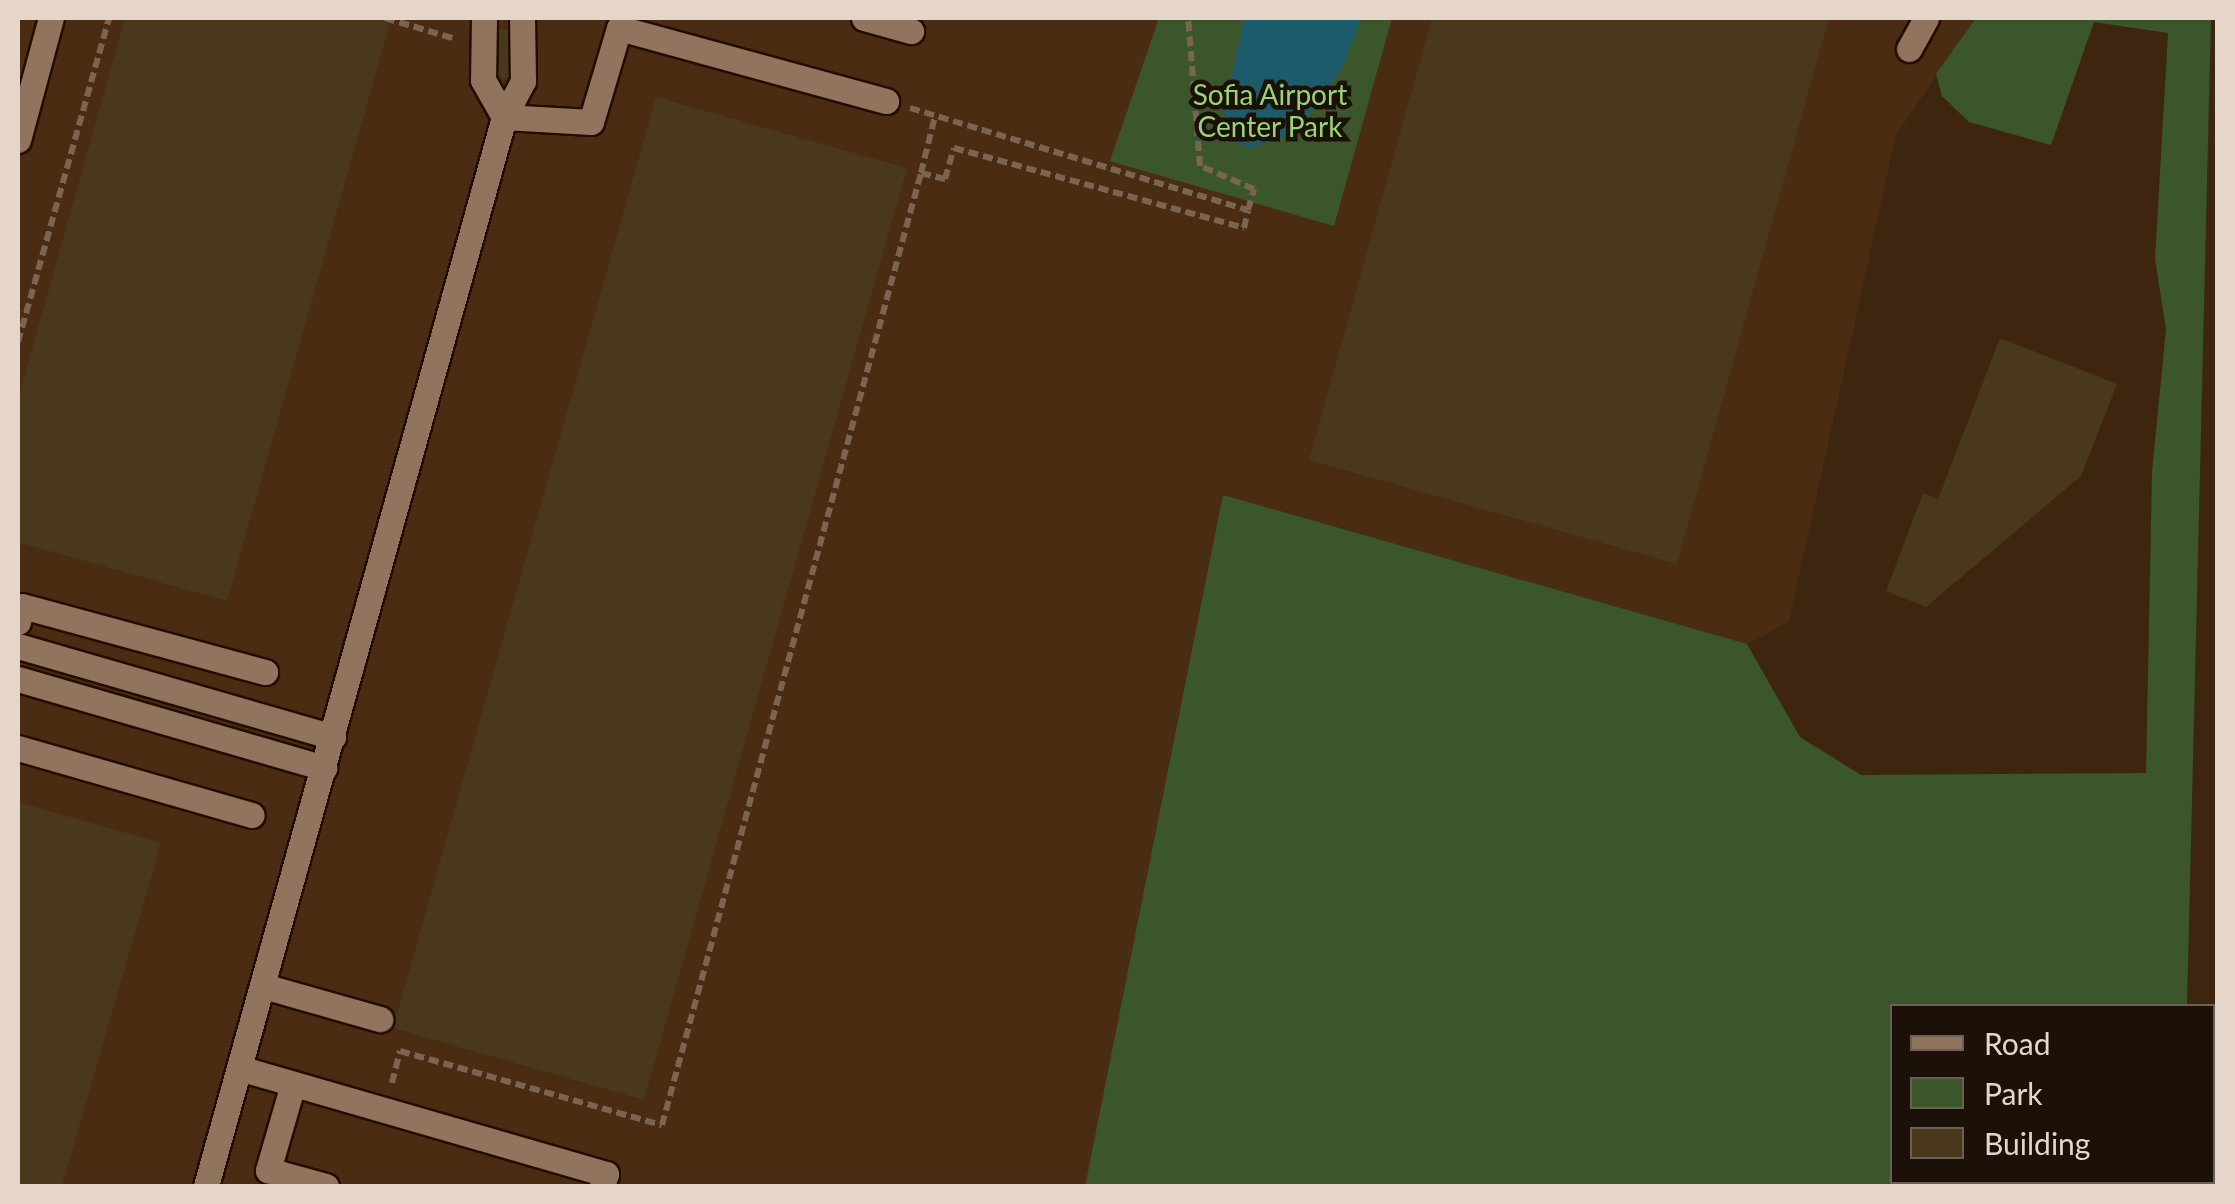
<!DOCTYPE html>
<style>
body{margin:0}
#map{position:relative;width:2235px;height:1204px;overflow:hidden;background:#3e2510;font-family:Lato,sans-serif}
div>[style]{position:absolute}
.built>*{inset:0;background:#4a2c12}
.green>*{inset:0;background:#3b562b}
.water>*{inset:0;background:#1c5b6a}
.building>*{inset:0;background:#49381c}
.path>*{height:6px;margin-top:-3px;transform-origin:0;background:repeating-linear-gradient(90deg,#7a6452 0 10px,transparent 0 15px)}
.roads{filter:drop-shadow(2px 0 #230d00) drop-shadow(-2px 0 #230d00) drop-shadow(0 2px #230d00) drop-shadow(0 -2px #230d00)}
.minor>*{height:25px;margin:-12.5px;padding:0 12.5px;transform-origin:12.5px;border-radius:12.5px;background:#91745e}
span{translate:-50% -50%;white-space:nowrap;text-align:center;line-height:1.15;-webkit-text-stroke:9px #1c1108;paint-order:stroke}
.park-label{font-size:28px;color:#98d374}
.frame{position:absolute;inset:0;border:20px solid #e6d5c9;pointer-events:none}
.legend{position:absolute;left:1890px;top:1004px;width:325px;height:180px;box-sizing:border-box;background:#1c1108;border:2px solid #6d5f55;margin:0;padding:12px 18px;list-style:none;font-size:30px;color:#e6d5c9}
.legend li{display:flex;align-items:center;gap:20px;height:50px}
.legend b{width:50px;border:2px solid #6d5f55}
</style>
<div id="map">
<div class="built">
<div style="clip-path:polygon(18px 18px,1976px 18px,1896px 135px,1789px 622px,1747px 644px,1223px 496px,1085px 1186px,18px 1186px)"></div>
</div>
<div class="green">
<div style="clip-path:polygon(1159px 18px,1392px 18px,1334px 226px,1110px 161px)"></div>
<div style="clip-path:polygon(1976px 18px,2211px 18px,2187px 1006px,1892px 1006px,1892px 1182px,2183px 1182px,2183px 1186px,1085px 1186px,1223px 495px,1747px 644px,1800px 737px,1861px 775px,2146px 773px,2152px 472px,2166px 329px,2155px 259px,2168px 33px,2094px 22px,2051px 145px,1969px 122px,1942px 96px,1936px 74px)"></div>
</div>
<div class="water">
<div style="clip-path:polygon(1244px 18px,1361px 18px,1344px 64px,1312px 112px,1282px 137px,1252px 148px,1232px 141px,1224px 112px)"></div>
</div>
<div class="building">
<div style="clip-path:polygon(125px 18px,369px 18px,390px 23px,227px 601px,18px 542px,18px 399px)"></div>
<div style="clip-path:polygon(1432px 18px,1829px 18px,1677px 564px,1309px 460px)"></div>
<div style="clip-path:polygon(494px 30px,511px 30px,513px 77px,495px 78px)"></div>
<div style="clip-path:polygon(656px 97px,907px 168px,644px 1100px,393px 1028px)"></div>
<div style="clip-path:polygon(2000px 338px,2117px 384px,2081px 476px,1926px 607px,1886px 591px,1923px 493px,1938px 499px)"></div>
<div style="clip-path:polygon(18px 802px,161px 843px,62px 1186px,18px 1186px)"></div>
</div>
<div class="path">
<div style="left:385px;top:18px;width:74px;rotate:16.5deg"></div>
<div style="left:910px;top:108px;width:353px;rotate:16.8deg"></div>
<div style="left:1248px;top:210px;width:22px;rotate:-74deg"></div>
<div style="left:1254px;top:189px;width:59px;rotate:-156.9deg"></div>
<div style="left:1200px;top:166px;width:148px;rotate:-94.6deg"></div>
<div style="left:921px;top:173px;width:59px;rotate:-76.2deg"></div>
<div style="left:18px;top:342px;width:337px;rotate:-74.3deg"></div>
<div style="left:392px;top:1083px;width:33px;rotate:-76deg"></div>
<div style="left:400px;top:1051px;width:272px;rotate:15.8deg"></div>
<div style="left:662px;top:1125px;width:987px;rotate:-74.78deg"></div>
<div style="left:921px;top:173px;width:25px;rotate:14deg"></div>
<div style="left:945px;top:179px;width:32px;rotate:-74deg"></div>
<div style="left:954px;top:148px;width:301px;rotate:15.4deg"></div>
<div style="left:1244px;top:228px;width:18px;rotate:-77deg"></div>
</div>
<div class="roads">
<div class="minor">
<div style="left:484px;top:18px;width:62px;rotate:90.9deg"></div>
<div style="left:483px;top:80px;width:43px;rotate:60.4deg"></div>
<div style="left:864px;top:18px;width:49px;rotate:15.5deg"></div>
<div style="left:1909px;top:49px;width:35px;rotate:-61deg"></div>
<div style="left:504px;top:117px;width:87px;rotate:3.3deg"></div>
<div style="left:591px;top:122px;width:98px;rotate:-73.4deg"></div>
<div style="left:619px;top:28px;width:277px;rotate:15.3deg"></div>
<div style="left:18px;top:140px;width:126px;rotate:-74.9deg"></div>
<div style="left:18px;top:622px;width:16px;rotate:-76deg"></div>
<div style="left:22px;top:606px;width:252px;rotate:15.2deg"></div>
<div style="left:18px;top:646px;width:328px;rotate:16.1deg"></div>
<div style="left:18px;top:679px;width:319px;rotate:16.2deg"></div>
<div style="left:18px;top:748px;width:243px;rotate:16deg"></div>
<div style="left:263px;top:986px;width:122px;rotate:15.8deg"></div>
<div style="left:239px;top:1068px;width:382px;rotate:16.1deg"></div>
<div style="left:606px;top:1174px;width:13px;rotate:108deg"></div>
<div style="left:293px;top:1084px;width:90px;rotate:106.2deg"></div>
<div style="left:268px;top:1170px;width:60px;rotate:15.4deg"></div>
<div style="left:206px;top:1186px;width:1110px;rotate:-74.42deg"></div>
<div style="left:504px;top:117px;width:41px;rotate:-62.2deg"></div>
<div style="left:523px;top:81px;width:63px;rotate:-90.9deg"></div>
</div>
</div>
<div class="park-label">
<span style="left:1270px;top:110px">Sofia Airport<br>Center Park</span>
</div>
<div class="frame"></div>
<ul class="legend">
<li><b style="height:12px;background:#91745e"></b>Road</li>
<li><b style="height:28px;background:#3b562b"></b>Park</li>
<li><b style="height:28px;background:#49381c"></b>Building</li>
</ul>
</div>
